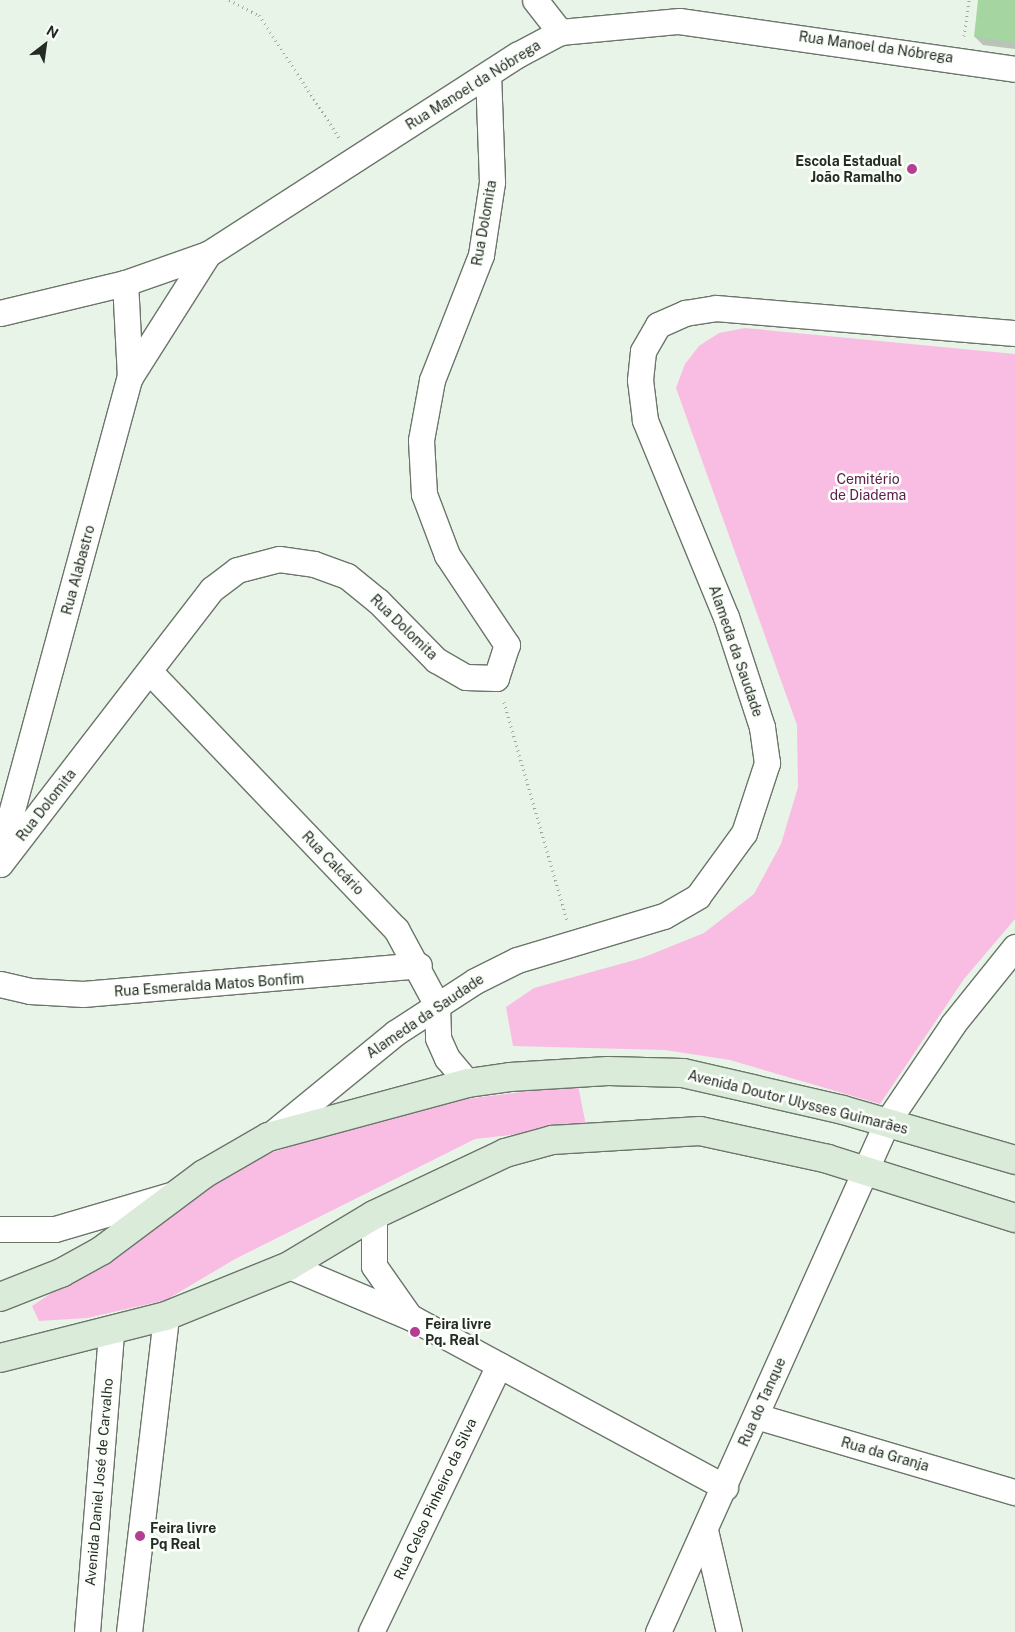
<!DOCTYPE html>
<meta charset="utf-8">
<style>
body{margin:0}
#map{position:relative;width:1015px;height:1632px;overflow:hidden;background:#e8f4e7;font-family:"Public Sans",sans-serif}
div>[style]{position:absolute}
.green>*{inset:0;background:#f9bce3}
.shadow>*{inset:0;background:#0003}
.building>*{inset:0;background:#a5d6a1}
.path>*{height:3px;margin-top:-1.5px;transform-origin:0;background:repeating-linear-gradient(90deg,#9ea79d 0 1px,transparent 0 5px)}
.roads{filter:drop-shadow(1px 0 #6b756a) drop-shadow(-1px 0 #6b756a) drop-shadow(0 1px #6b756a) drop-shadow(0 -1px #6b756a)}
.minor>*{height:25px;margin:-12.5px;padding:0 12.5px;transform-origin:12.5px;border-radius:12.5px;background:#fff}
.secondary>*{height:28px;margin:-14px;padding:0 14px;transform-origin:14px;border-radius:14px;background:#dbebda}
.dots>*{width:14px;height:14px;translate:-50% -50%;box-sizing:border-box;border:2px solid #fafff9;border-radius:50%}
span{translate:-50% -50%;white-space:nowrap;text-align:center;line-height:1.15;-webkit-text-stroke:5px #fafff9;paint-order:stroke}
.street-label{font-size:14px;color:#252a25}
.poi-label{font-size:14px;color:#252a25;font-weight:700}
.right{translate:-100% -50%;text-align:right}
.left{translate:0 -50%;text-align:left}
.park-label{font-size:14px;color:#611a4e}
.north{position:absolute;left:20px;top:20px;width:50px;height:50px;-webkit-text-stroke:4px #fafff9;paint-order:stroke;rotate:30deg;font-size:14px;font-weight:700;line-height:20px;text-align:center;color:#252a25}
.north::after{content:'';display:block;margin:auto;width:18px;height:22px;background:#252a25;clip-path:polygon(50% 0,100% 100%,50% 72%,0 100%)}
</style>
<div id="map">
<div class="green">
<div style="clip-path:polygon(745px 328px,1015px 354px,1015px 919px,964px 979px,880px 1104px,730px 1060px,665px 1050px,513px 1046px,506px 1007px,534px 988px,642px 958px,704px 933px,754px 894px,781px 844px,798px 787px,797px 725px,676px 388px,685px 364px,699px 346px,719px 333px)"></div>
<div style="clip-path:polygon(578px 1085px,586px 1126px,475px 1139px,235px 1259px,166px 1300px,87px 1318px,39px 1321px,32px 1306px,253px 1159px,335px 1131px,466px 1099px)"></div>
</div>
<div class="shadow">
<div style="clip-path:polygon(980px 0,1015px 0,1015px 49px,983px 45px,975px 37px)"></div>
</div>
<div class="building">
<div style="clip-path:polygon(978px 0,1015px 0,1015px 42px,974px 37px)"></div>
</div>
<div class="path">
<div style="left:229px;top:0;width:34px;rotate:27deg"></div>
<div style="left:259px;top:15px;width:148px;rotate:56.8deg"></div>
<div style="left:964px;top:36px;width:36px;rotate:-82deg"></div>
<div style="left:504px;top:702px;width:227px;rotate:73.9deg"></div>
</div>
<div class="roads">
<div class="minor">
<div style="left:535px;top:0;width:41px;rotate:52deg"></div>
<div style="left:0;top:313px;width:129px;rotate:-13.5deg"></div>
<div style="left:125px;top:283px;width:88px;rotate:-19.3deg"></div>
<div style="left:208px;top:254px;width:368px;rotate:-32.8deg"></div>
<div style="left:517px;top:55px;width:49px;rotate:-28.1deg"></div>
<div style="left:560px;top:32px;width:120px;rotate:-5.3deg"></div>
<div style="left:679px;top:21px;width:339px;rotate:8.1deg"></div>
<div style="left:130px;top:377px;width:146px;rotate:-57.6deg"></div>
<div style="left:150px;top:672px;width:356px;rotate:46.3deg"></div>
<div style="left:396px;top:929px;width:86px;rotate:61.7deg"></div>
<div style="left:437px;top:1005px;width:33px;rotate:88deg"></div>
<div style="left:438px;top:1038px;width:22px;rotate:66deg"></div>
<div style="left:447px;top:1058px;width:33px;rotate:50deg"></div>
<div style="left:0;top:854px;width:494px;rotate:-74.8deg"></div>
<div style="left:130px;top:377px;width:94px;rotate:-93deg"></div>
<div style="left:0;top:864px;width:347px;rotate:-52.4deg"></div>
<div style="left:212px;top:589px;width:31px;rotate:-37deg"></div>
<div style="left:237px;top:570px;width:43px;rotate:-14.7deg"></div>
<div style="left:279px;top:559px;width:35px;rotate:8deg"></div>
<div style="left:314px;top:564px;width:35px;rotate:20deg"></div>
<div style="left:347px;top:576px;width:40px;rotate:39deg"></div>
<div style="left:378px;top:601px;width:83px;rotate:45.5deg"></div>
<div style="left:436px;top:660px;width:34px;rotate:30deg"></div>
<div style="left:466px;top:677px;width:30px;rotate:2deg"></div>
<div style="left:496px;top:678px;width:35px;rotate:-72deg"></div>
<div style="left:507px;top:645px;width:108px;rotate:-123.7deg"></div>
<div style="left:447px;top:555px;width:65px;rotate:-110.7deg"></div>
<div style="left:424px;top:494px;width:54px;rotate:-93.2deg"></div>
<div style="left:421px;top:440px;width:61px;rotate:-79.6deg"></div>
<div style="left:432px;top:380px;width:134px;rotate:-68.6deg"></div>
<div style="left:481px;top:255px;width:74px;rotate:-81.4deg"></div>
<div style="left:492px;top:182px;width:107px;rotate:-92.1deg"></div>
<div style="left:0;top:984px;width:31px;rotate:13deg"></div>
<div style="left:30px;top:991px;width:53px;rotate:3.2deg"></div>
<div style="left:83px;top:994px;width:337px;rotate:-4.9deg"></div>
<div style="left:268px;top:1137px;width:164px;rotate:-39.3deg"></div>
<div style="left:395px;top:1033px;width:95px;rotate:-33deg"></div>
<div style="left:475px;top:981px;width:47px;rotate:-26.6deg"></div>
<div style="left:517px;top:960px;width:153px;rotate:-16.7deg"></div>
<div style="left:664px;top:916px;width:39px;rotate:-30deg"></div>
<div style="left:698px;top:896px;width:78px;rotate:-53.9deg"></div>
<div style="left:744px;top:833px;width:74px;rotate:-71.8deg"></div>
<div style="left:767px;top:763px;width:36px;rotate:-98deg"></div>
<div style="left:762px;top:727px;width:116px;rotate:-108.1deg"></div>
<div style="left:726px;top:617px;width:213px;rotate:-112.4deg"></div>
<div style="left:645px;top:420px;width:40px;rotate:-97.1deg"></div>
<div style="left:640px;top:380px;width:29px;rotate:-84deg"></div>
<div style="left:643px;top:351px;width:30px;rotate:-60deg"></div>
<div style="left:658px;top:325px;width:30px;rotate:-24deg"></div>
<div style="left:685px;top:313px;width:31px;rotate:-9deg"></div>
<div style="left:716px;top:308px;width:300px;rotate:4.8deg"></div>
<div style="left:374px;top:1215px;width:51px;rotate:90deg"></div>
<div style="left:374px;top:1266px;width:57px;rotate:54.9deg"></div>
<div style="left:0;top:1229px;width:55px"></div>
<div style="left:55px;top:1229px;width:124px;rotate:-16.4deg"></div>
<div style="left:289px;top:1266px;width:134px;rotate:22.9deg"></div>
<div style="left:412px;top:1318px;width:356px;rotate:28.4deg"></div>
<div style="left:756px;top:1416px;width:270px;rotate:16.4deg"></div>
<div style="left:705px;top:1530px;width:105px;rotate:76.8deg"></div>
<div style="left:87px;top:1632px;width:302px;rotate:-85.4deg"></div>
<div style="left:129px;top:1632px;width:318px;rotate:-83.3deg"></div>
<div style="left:371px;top:1632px;width:296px;rotate:-64.4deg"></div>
<div style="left:658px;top:1632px;width:559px;rotate:-65.82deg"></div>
<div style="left:887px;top:1122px;width:118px;rotate:-56deg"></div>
<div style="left:953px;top:1024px;width:99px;rotate:-51.2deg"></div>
</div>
<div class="secondary">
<div style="left:0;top:1297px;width:66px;rotate:-21.5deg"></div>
<div style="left:61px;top:1273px;width:46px;rotate:-28.8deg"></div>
<div style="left:101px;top:1251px;width:129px;rotate:-36.8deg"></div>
<div style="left:204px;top:1174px;width:74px;rotate:-30deg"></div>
<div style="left:268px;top:1137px;width:207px;rotate:-15.1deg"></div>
<div style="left:468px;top:1083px;width:42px;rotate:-8.1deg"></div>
<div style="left:510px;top:1077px;width:98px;rotate:-3.5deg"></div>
<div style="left:608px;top:1071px;width:75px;rotate:1.5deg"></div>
<div style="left:683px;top:1073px;width:164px;rotate:13deg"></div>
<div style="left:843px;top:1110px;width:179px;rotate:16.2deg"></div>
<div style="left:0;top:1358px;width:171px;rotate:-14.2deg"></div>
<div style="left:166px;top:1316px;width:133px;rotate:-22.1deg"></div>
<div style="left:289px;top:1266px;width:99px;rotate:-31deg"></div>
<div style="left:374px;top:1215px;width:145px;rotate:-25.3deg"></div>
<div style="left:505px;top:1153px;width:49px;rotate:-15.5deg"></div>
<div style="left:552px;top:1140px;width:148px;rotate:-3.5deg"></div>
<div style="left:700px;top:1131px;width:131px;rotate:12.3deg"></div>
<div style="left:828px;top:1159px;width:196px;rotate:17.5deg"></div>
</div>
</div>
<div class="dots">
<div style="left:912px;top:169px;background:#b53e94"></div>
<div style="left:415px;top:1332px;background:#b53e94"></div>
<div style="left:140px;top:1536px;background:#b53e94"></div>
</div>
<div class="street-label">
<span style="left:876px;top:47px;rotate:8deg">Rua Manoel da Nóbrega</span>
<span style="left:473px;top:85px;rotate:-32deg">Rua Manoel da Nóbrega</span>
<span style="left:484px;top:223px;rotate:-80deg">Rua Dolomita</span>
<span style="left:78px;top:570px;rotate:-75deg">Rua Alabastro</span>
<span style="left:404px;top:627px;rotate:44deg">Rua Dolomita</span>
<span style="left:736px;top:651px;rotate:71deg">Alameda da Saudade</span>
<span style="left:46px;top:805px;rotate:-52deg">Rua Dolomita</span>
<span style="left:333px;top:863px;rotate:46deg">Rua Calcário</span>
<span style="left:209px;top:985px;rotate:-4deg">Rua Esmeralda Matos Bonfim</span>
<span style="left:425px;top:1016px;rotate:-34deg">Alameda da Saudade</span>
<span style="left:798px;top:1102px;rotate:14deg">Avenida Doutor Ulysses Guimarães</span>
<span style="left:762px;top:1402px;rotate:-66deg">Rua do Tanque</span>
<span style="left:885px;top:1454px;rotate:16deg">Rua da Granja</span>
<span style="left:99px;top:1482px;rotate:-85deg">Avenida Daniel José de Carvalho</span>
<span style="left:435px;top:1499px;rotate:-65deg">Rua Celso Pinheiro da Silva</span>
</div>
<div class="poi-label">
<span class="right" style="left:902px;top:169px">Escola Estadual<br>João Ramalho</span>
<span class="left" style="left:425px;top:1332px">Feira livre<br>Pq. Real</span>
<span class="left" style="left:150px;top:1536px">Feira livre<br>Pq Real</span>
</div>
<div class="park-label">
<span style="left:868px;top:487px">Cemitério<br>de Diadema</span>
</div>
<div class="north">N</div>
</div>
